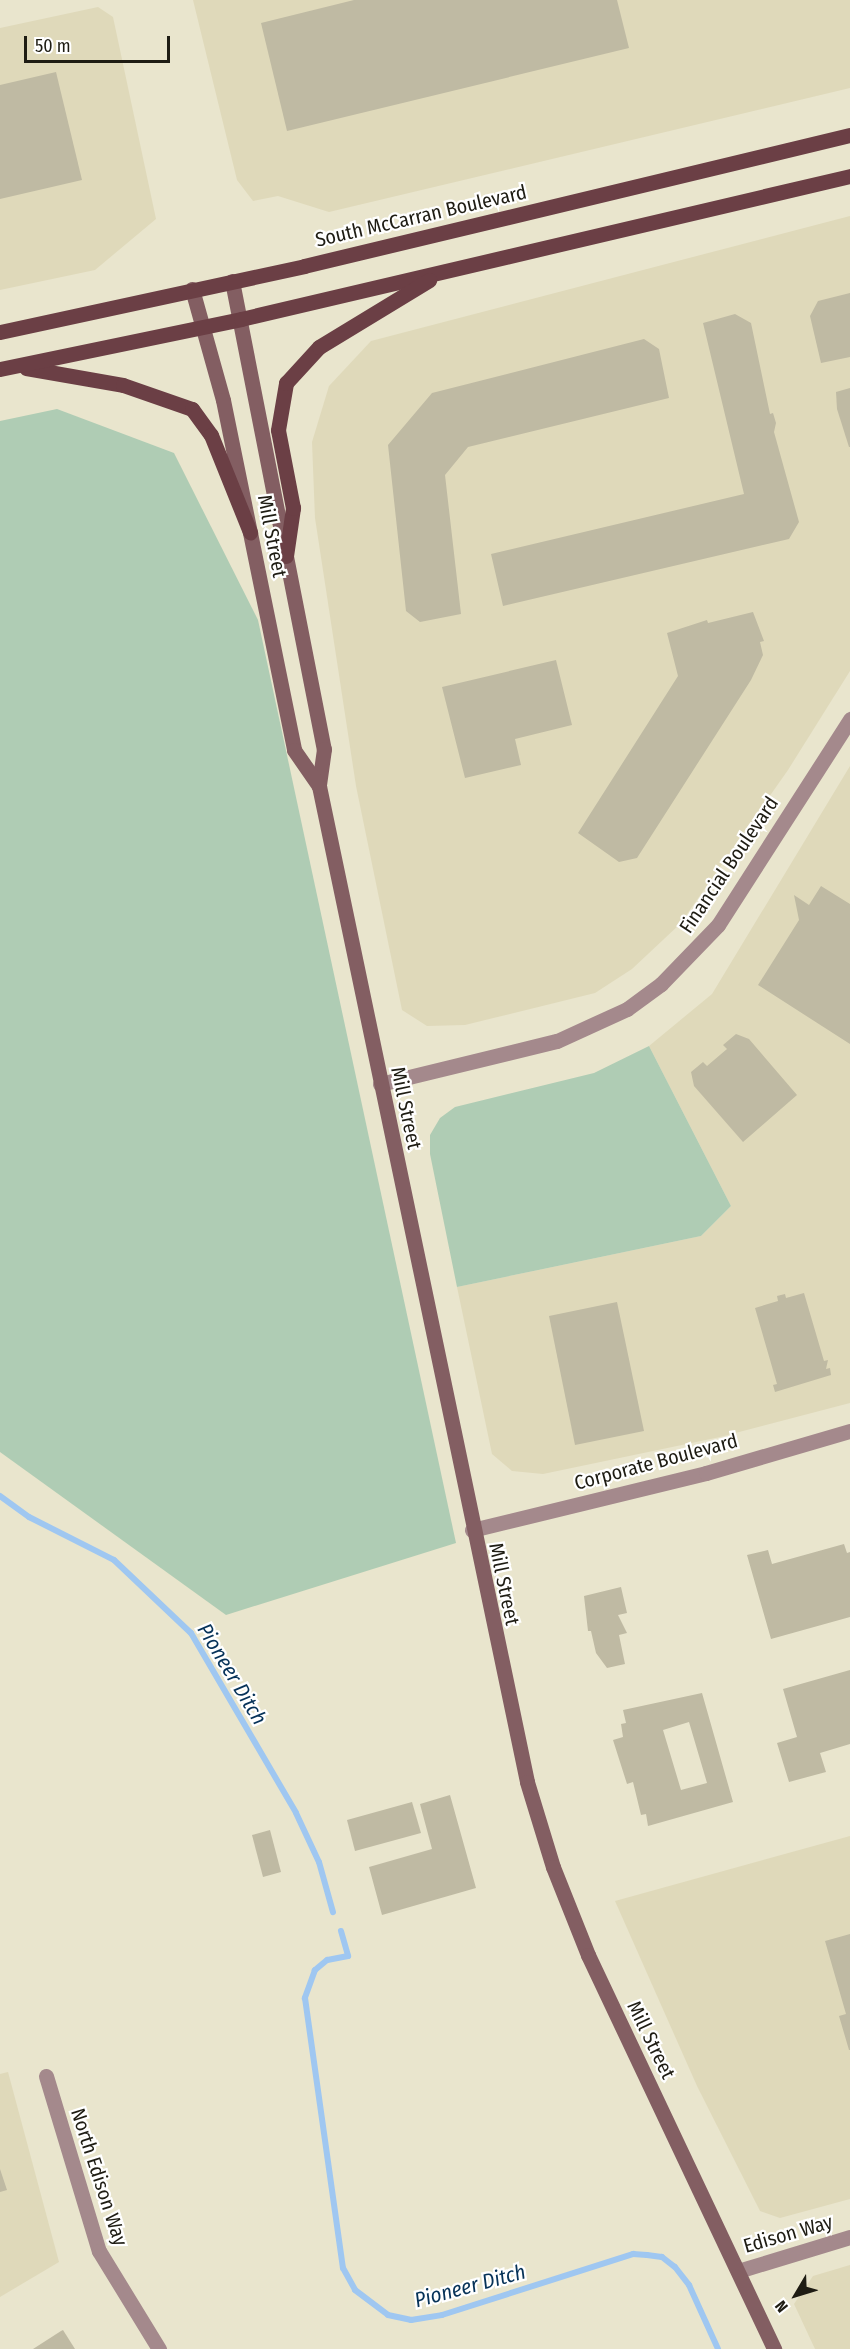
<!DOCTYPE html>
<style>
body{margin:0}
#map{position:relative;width:850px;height:2349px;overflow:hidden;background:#e9e5cd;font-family:"Fira Sans Condensed",sans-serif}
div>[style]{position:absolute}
.built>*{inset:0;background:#dfd9ba}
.green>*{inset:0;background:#afccb4}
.stream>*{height:6px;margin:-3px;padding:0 3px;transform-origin:3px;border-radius:3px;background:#9fc7f1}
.building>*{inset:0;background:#bfbaa3}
.minor>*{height:15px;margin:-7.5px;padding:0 7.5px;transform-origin:7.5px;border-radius:7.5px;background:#a4898c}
.tertiary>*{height:15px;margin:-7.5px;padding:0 7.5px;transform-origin:7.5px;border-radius:7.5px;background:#a4898c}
.secondary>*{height:15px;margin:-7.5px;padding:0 7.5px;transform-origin:7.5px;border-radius:7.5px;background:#835e62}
.primary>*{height:15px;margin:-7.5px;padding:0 7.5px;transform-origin:7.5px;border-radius:7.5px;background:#6b3f45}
span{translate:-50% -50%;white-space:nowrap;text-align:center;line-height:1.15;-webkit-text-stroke:4.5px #fff;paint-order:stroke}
.street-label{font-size:20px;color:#1e1c13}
.water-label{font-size:21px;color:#063258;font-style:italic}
.north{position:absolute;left:766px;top:2265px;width:60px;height:60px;-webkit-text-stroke:4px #fff;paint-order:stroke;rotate:232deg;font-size:16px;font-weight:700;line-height:24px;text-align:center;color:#1e1c13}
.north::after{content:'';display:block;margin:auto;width:21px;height:27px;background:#1e1c13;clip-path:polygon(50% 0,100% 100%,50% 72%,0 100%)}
.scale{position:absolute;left:24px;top:36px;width:146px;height:27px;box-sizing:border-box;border:3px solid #1e1c13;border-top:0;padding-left:8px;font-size:18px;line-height:21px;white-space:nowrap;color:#1e1c13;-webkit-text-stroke:4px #fff;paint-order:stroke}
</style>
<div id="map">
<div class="built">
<div style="clip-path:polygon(193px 0,850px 0,850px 88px,329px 212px,278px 196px,253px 201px,237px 180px)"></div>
<div style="clip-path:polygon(98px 7px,113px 17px,156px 219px,95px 270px,0 290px,0 28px)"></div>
<div style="clip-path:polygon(850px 216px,850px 671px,788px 770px,680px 924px,632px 969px,595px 993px,465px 1025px,427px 1026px,402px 1010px,356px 786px,315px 518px,312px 442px,329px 386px,371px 341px)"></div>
<div style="clip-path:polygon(850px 766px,850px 1403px,720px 1437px,543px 1474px,512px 1471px,492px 1454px,457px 1287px,701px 1236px,731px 1206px,649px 1046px,712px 994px)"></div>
<div style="clip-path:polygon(850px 1836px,850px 2199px,780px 2218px,760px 2211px,697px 2086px,615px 1901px)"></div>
<div style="clip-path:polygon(8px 2072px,59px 2262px,0 2297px,0 2074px)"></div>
<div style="clip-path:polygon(850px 2265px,850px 2349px,815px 2349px,794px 2304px,813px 2276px)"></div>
</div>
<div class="green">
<div style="clip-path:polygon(57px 409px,174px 453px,258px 620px,456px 1543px,226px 1615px,0 1452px,0 421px)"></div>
<div style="clip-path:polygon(649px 1046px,731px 1206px,701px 1236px,457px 1287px,430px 1154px,430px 1135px,440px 1118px,455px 1107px,594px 1073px)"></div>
</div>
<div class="stream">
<div style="left:0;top:1496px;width:36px;rotate:36deg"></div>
<div style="left:29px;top:1517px;width:95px;rotate:26.8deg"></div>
<div style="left:114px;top:1560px;width:106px;rotate:43.5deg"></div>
<div style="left:191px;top:1633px;width:208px;rotate:59.7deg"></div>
<div style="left:296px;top:1813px;width:54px;rotate:64.9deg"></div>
<div style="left:319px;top:1862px;width:52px;rotate:74.4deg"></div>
<div style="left:341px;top:1931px;width:26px;rotate:74deg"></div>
<div style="left:348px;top:1956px;width:21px;rotate:169deg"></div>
<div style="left:327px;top:1960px;width:16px;rotate:140deg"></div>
<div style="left:315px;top:1970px;width:30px;rotate:110deg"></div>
<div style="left:305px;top:1998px;width:273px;rotate:82deg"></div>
<div style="left:343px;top:2268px;width:25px;rotate:61deg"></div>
<div style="left:355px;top:2290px;width:41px;rotate:37.1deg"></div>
<div style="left:388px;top:2315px;width:24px;rotate:12deg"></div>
<div style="left:411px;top:2320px;width:31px;rotate:-9deg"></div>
<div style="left:442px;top:2315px;width:201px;rotate:-17.7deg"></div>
<div style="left:633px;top:2254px;width:14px;rotate:4deg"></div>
<div style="left:647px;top:2255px;width:15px;rotate:8deg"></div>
<div style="left:662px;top:2257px;width:16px;rotate:38deg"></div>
<div style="left:675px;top:2267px;width:23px;rotate:52deg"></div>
<div style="left:689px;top:2285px;width:70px;rotate:65.6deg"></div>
</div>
<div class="building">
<div style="clip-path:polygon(354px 0,617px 0,629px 48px,287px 131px,261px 23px)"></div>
<div style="clip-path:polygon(56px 72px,82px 180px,0 199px,0 85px)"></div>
<div style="clip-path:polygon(850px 293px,850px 357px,821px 363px,810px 316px,818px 301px)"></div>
<div style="clip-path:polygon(735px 314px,751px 323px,770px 414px,773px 413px,776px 423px,774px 432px,799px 522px,789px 539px,503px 606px,491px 554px,744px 494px,703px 323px)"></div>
<div style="clip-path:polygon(644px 339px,659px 349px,669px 398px,468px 447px,445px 475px,461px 614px,420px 622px,406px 611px,388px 445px,432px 393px)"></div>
<div style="clip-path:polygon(850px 388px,850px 447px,849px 447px,837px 409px,836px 392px)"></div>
<div style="clip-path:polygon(753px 612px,764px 641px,760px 642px,763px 655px,751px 680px,637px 858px,619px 862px,578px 833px,678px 676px,667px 633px,707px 620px,708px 623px)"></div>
<div style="clip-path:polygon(556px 660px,572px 725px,515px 739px,521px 765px,465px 778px,442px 687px)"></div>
<div style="clip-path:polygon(821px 886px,850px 904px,850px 1044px,758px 985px,799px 920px,794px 895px,809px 905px)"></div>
<div style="clip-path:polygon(736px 1034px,749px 1039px,797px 1095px,743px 1142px,694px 1086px,691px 1072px,703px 1062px,707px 1066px,727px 1049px,723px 1045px)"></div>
<div style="clip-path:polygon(804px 1293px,824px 1361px,828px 1360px,826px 1369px,830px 1368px,831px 1375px,775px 1392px,773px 1385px,777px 1384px,755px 1308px,778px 1301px,777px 1296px,785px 1294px,786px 1298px)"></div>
<div style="clip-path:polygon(617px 1302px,644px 1431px,575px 1445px,549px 1316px)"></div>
<div style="clip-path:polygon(844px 1544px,847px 1553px,850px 1552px,850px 1617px,771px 1639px,747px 1555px,768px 1550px,772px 1564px)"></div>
<div style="clip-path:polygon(621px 1587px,627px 1613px,618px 1615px,627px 1633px,619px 1635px,625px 1664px,607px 1668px,596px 1653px,591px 1631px,588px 1631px,584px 1596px)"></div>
<div style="clip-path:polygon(850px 1670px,850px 1744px,820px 1753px,826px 1772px,789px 1782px,777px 1743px,797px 1737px,783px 1689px)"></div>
<div style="clip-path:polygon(evenodd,702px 1693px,733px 1802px,648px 1826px,646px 1814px,641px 1815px,633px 1782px,627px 1784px,613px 1740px,623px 1737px,621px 1724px,626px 1723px,623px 1710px,702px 1693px,689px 1722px,707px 1783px,681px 1790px,663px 1730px,689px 1722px)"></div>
<div style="clip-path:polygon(450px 1795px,476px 1888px,382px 1915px,369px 1867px,432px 1849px,420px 1804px)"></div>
<div style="clip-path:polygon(412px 1802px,421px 1833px,355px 1851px,347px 1820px)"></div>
<div style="clip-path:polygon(270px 1830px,281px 1872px,263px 1877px,252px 1835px)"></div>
<div style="clip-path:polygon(850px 1934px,850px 2050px,849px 2050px,839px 2016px,846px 2014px,825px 1941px)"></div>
<div style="clip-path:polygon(0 2169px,7px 2190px,0 2192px)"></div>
<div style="clip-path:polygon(63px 2330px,75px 2349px,33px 2349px,61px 2331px)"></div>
</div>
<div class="minor">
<div style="left:380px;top:1084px;width:182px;rotate:-13.7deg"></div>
<div style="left:557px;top:1041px;width:77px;rotate:-24.6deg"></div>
<div style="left:627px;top:1009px;width:42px;rotate:-36.3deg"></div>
<div style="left:661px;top:984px;width:82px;rotate:-46deg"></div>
<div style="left:718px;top:925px;width:245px;rotate:-57.3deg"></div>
<div style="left:46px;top:2076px;width:183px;rotate:73.2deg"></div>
<div style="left:99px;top:2251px;width:115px;rotate:58.5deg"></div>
</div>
<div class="tertiary">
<div style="left:472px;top:1530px;width:241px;rotate:-13.7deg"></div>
<div style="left:706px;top:1473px;width:150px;rotate:-16.3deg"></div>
<div style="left:738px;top:2271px;width:117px;rotate:-16.9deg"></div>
</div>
<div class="secondary">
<div style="left:232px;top:281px;width:477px;rotate:78.9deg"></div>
<div style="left:324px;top:749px;width:37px;rotate:98deg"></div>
<div style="left:319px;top:786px;width:1017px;rotate:78.2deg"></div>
<div style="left:527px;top:1782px;width:89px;rotate:73deg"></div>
<div style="left:553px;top:1867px;width:95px;rotate:68.3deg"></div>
<div style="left:588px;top:1955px;width:436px;rotate:64.7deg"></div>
<div style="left:192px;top:289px;width:115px;rotate:74.4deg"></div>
<div style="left:223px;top:400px;width:357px;rotate:78.5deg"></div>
<div style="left:294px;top:750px;width:44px;rotate:55.2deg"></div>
</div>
<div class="primary">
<div style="left:0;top:332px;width:311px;rotate:-12.2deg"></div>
<div style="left:304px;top:266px;width:561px;rotate:-13.49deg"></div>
<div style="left:26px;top:368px;width:98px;rotate:9.9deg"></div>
<div style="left:123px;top:385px;width:73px;rotate:19.2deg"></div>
<div style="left:192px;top:409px;width:32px;rotate:54deg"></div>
<div style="left:211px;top:435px;width:105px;rotate:68.1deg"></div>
<div style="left:0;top:369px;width:246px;rotate:-11.7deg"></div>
<div style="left:241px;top:319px;width:626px;rotate:-13.21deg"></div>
<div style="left:286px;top:556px;width:49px;rotate:-81.7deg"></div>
<div style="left:293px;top:508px;width:79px;rotate:-100.9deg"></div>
<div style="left:278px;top:430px;width:48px;rotate:-80.3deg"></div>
<div style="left:286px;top:383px;width:49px;rotate:-47.5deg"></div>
<div style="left:319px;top:347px;width:129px;rotate:-31.3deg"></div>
</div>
<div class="street-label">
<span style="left:421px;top:216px;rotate:-13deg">South McCarran Boulevard</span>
<span style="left:272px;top:536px;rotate:79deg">Mill Street</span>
<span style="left:729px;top:865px;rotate:-56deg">Financial Boulevard</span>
<span style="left:406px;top:1108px;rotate:78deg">Mill Street</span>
<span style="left:656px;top:1462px;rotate:-15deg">Corporate Boulevard</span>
<span style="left:504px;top:1584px;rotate:78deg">Mill Street</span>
<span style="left:651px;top:2040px;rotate:64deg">Mill Street</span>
<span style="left:99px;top:2177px;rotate:72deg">North Edison Way</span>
<span style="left:788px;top:2234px;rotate:-16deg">Edison Way</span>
</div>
<div class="water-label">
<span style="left:232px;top:1674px;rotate:59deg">Pioneer Ditch</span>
<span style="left:470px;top:2286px;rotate:-15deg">Pioneer Ditch</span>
</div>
<div class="north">N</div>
<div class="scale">50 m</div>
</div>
